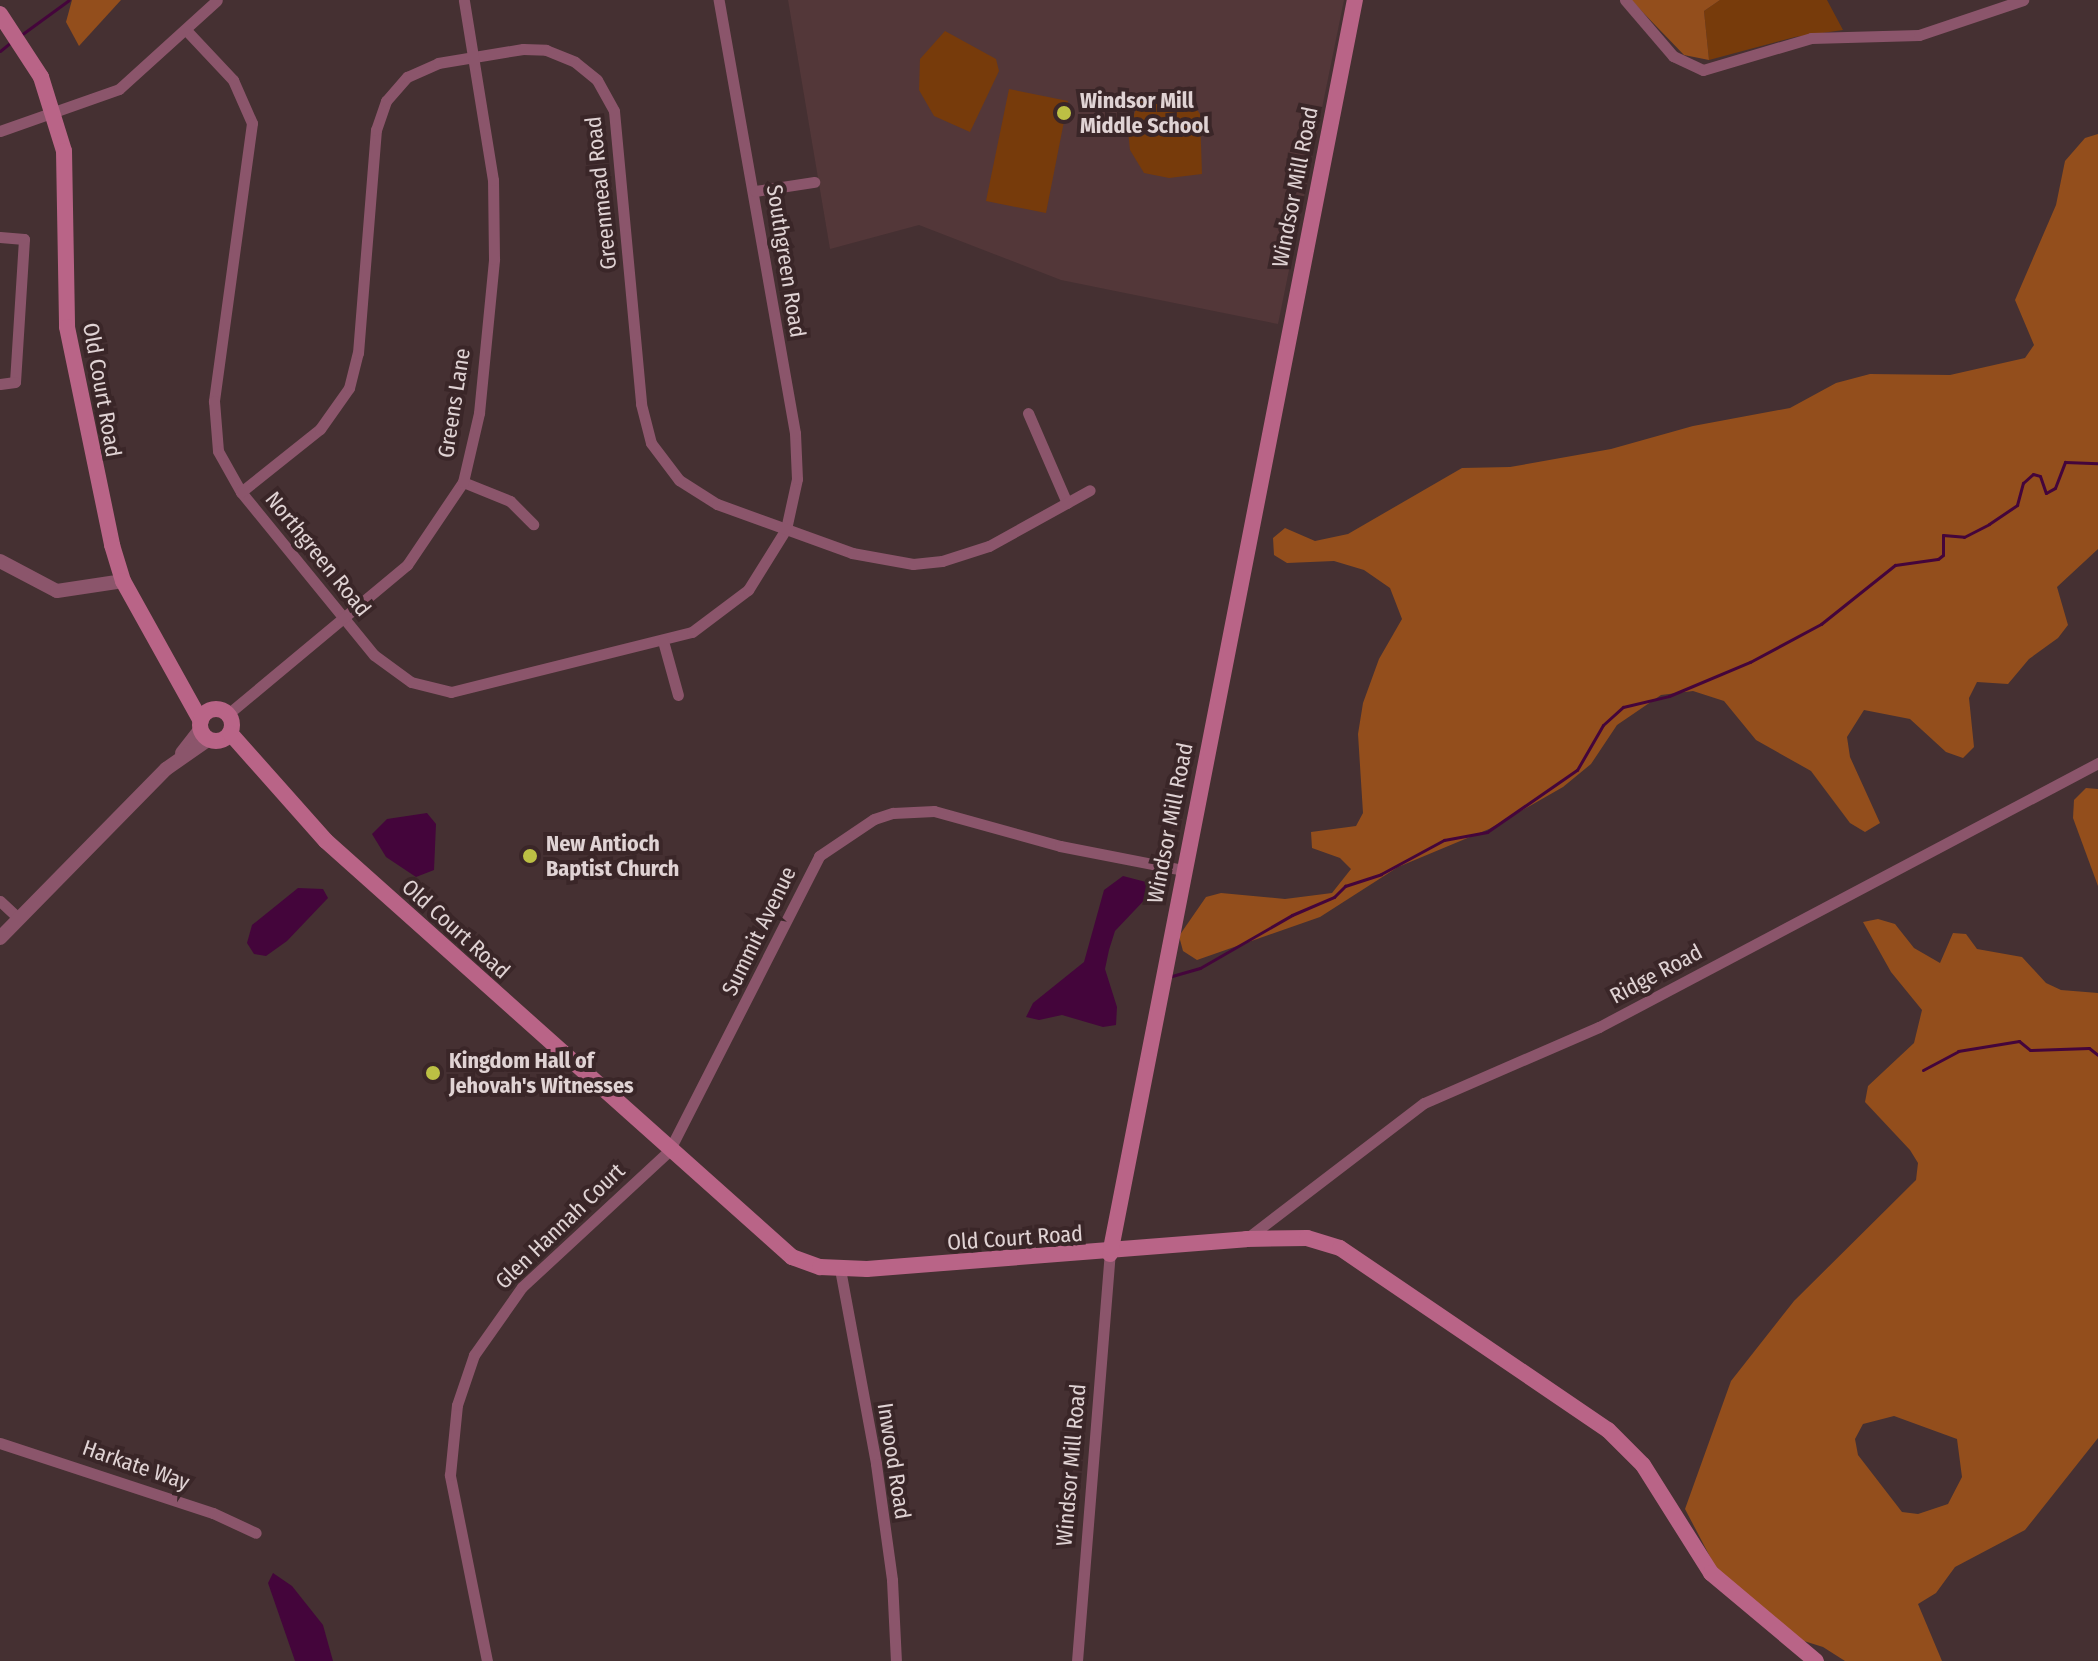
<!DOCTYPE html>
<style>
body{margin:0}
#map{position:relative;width:2098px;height:1661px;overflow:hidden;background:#453032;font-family:"Fira Sans Condensed",sans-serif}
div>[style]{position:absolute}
.built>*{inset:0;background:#533739}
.green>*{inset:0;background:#773b0b}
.forest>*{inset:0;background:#934e1c}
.water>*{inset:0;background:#44053b}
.stream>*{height:3px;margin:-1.5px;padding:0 1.5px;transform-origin:1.5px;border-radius:1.5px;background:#44053b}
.minor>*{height:11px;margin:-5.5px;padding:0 5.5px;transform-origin:5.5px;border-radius:5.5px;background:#8b556b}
.tertiary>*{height:14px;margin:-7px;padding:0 7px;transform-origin:7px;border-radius:7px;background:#8b556b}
.secondary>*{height:16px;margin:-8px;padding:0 8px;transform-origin:8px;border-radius:8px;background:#b96487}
.secondary>.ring{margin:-8px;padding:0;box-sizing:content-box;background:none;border:16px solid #b96487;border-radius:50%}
.dots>*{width:22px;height:22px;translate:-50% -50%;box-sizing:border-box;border:4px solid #3a2628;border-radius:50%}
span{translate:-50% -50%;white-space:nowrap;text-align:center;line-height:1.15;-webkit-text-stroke:8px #3a2628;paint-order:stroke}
.poi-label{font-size:22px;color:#e0d3d4;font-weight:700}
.left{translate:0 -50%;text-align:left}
.street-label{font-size:22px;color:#e0d3d4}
</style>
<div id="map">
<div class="built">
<div style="clip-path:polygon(788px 0,1344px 0,1278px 324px,1061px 280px,919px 225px,830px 249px)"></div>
</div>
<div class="green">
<div style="clip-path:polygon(1720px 0,1827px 0,1843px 30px,1795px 37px,1709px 60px,1704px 11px)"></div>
<div style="clip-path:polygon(945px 31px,996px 59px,999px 71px,970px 132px,934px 116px,919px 90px,920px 59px)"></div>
<div style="clip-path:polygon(1009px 89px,1068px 101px,1046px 213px,986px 201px)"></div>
<div style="clip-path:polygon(1140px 98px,1193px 104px,1200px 114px,1202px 174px,1169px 178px,1144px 173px,1130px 150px,1128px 131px)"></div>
</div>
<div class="forest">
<div style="clip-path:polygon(72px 0,121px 0,79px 46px,66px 22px)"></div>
<div style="clip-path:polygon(1631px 0,1720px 0,1704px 11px,1709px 60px,1684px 55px)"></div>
<div style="clip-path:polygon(2098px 134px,2098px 549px,2057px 587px,2068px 625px,2058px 638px,2029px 659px,2008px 684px,1977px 682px,1969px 698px,1974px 747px,1963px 758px,1946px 752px,1910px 719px,1864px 710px,1847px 737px,1850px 757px,1880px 823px,1865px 832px,1850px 823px,1811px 771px,1756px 740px,1724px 701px,1693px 691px,1661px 695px,1617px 725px,1591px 764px,1563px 787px,1489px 829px,1398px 867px,1320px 917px,1197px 960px,1183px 951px,1179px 936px,1206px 897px,1221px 893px,1285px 899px,1332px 893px,1351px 869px,1340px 858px,1312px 848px,1311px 832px,1356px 826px,1363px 813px,1358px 734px,1363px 703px,1379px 659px,1402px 619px,1390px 588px,1364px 570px,1334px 561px,1287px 563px,1274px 555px,1273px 538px,1285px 528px,1315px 541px,1348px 534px,1462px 468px,1510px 467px,1611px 449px,1693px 426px,1790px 408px,1836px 383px,1870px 374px,1950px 375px,2025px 358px,2034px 345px,2015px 300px,2056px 205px,2065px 161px,2085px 138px)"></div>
<div style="clip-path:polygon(2086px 788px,2098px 789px,2098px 886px,2073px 818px,2074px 800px)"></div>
<div style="clip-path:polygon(evenodd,1878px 919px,1895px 924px,1914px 948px,1940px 963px,1953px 933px,1966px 934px,1977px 949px,2022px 957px,2046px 983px,2061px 990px,2098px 993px,2098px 1438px,2025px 1530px,1955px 1567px,1936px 1593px,1918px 1604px,1942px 1661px,1845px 1661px,1823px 1647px,1788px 1636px,1716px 1568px,1685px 1509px,1731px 1381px,1794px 1301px,1916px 1180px,1918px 1163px,1910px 1150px,1865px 1102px,1868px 1086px,1914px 1043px,1922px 1010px,1891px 972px,1863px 922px,1878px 919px,1894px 1416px,1957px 1439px,1962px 1477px,1948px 1504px,1918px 1514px,1902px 1512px,1858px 1455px,1855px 1439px,1863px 1424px,1894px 1416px)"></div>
</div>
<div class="water">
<div style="clip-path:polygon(427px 813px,436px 824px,434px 870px,416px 877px,386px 857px,372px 834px,387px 819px)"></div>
<div style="clip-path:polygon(1123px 876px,1146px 882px,1152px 892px,1115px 931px,1109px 950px,1105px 969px,1117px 1007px,1116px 1025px,1103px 1027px,1062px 1015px,1039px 1020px,1026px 1017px,1033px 1003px,1084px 962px,1104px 890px)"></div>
<div style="clip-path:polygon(298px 888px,323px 889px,328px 898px,287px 941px,266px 956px,254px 954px,247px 943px,252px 925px)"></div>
<div style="clip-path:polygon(273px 1573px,292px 1586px,323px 1625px,333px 1661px,295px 1661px,268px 1583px)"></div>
</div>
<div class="stream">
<div style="left:21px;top:35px;width:59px;rotate:-36.1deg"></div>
<div style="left:0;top:51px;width:14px;rotate:-39deg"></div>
<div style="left:1172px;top:976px;width:29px;rotate:-16deg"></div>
<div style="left:1200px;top:968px;width:106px;rotate:-29.9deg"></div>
<div style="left:1292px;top:915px;width:46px;rotate:-23.2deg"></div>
<div style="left:1334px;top:897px;width:16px;rotate:-45deg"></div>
<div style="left:1345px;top:886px;width:38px;rotate:-18deg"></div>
<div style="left:1381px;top:874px;width:72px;rotate:-28.4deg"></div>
<div style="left:1444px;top:840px;width:44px;rotate:-10.5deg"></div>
<div style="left:1487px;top:832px;width:109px;rotate:-34.6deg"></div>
<div style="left:1577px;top:770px;width:52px;rotate:-60deg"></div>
<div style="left:1603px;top:725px;width:27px;rotate:-42deg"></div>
<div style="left:1623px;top:707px;width:47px;rotate:-13.4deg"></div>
<div style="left:1669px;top:696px;width:88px;rotate:-22.8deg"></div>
<div style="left:1750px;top:662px;width:81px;rotate:-28.2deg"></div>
<div style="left:1821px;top:624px;width:95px;rotate:-38.6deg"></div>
<div style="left:1895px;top:565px;width:43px;rotate:-7.9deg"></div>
<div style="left:1938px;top:559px;width:6px;rotate:-39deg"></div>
<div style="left:1943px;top:555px;width:20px;rotate:-90deg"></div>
<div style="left:1943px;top:535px;width:21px;rotate:5deg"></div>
<div style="left:1964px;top:537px;width:28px;rotate:-27deg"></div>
<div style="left:1989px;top:524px;width:34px;rotate:-34deg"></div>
<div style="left:2017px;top:505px;width:23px;rotate:-75deg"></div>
<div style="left:2023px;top:483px;width:13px;rotate:-42deg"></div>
<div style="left:2033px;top:474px;width:7px;rotate:16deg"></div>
<div style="left:2040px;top:476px;width:18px;rotate:71deg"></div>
<div style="left:2046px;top:493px;width:10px;rotate:-29deg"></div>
<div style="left:2055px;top:488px;width:28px;rotate:-69deg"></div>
<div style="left:2065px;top:462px;width:33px;rotate:2deg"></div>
<div style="left:1923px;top:1070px;width:40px;rotate:-28deg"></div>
<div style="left:1958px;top:1051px;width:62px;rotate:-9.3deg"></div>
<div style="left:2019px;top:1041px;width:14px;rotate:39deg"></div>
<div style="left:2030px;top:1050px;width:59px;rotate:-1.9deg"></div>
<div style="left:2089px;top:1048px;width:11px;rotate:38deg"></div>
</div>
<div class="minor">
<div style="left:1625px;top:0;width:74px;rotate:49.4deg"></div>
<div style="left:1673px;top:56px;width:33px;rotate:25deg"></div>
<div style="left:1703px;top:70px;width:113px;rotate:-16.5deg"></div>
<div style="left:1811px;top:38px;width:108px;rotate:-1.6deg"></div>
<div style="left:1919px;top:35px;width:110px;rotate:-18.6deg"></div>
<div style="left:186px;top:30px;width:69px;rotate:46.8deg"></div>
<div style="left:233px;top:80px;width:47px;rotate:66.2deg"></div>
<div style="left:252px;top:123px;width:281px;rotate:97.8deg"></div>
<div style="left:214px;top:401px;width:50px;rotate:85.4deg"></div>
<div style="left:218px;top:451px;width:47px;rotate:60.7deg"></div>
<div style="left:241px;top:492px;width:210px;rotate:50.8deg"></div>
<div style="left:374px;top:655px;width:46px;rotate:36.1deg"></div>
<div style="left:411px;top:682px;width:41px;rotate:14deg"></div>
<div style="left:451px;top:692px;width:248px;rotate:-14deg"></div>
<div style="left:692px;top:632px;width:70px;rotate:-36.9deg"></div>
<div style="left:748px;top:590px;width:72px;rotate:-58.1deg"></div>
<div style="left:786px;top:529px;width:51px;rotate:-77.6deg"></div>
<div style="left:797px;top:479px;width:46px;rotate:-92.5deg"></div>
<div style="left:795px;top:433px;width:440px;rotate:-100deg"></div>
<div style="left:0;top:131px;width:126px;rotate:-19.4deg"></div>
<div style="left:119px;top:89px;width:132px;rotate:-42.2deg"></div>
<div style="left:755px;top:191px;width:60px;rotate:-8.7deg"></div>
<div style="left:0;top:237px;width:24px;rotate:5deg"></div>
<div style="left:24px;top:239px;width:143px;rotate:93.6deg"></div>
<div style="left:15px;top:382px;width:15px;rotate:172deg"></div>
<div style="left:1028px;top:413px;width:98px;rotate:66.6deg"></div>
<div style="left:463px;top:482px;width:51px;rotate:22deg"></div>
<div style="left:510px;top:501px;width:33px;rotate:45deg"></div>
<div style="left:241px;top:492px;width:101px;rotate:-38.6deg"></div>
<div style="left:320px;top:429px;width:50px;rotate:-54.7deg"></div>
<div style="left:349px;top:388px;width:36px;rotate:-76deg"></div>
<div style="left:358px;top:353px;width:224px;rotate:-85.4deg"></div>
<div style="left:376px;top:130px;width:31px;rotate:-71deg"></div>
<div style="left:386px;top:101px;width:32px;rotate:-49deg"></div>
<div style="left:407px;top:77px;width:34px;rotate:-24deg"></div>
<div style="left:438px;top:63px;width:86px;rotate:-9.4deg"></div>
<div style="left:523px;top:49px;width:23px;rotate:2deg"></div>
<div style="left:546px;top:50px;width:31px;rotate:22deg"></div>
<div style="left:575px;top:62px;width:28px;rotate:39deg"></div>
<div style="left:597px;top:80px;width:35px;rotate:61deg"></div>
<div style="left:614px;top:111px;width:294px;rotate:84.7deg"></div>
<div style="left:641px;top:404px;width:40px;rotate:75.6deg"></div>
<div style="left:651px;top:443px;width:46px;rotate:52.9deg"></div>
<div style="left:679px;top:480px;width:45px;rotate:32.3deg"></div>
<div style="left:717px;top:504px;width:144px;rotate:19.9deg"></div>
<div style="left:852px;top:553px;width:62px;rotate:10.2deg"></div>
<div style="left:913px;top:564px;width:29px;rotate:-6deg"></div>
<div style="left:942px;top:561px;width:49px;rotate:-17.7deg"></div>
<div style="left:989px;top:546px;width:115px;rotate:-29deg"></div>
<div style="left:663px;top:641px;width:56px;rotate:74.5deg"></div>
<div style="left:228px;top:714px;width:233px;rotate:-39.8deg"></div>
<div style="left:407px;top:565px;width:100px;rotate:-56deg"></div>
<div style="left:463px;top:482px;width:71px;rotate:-76.9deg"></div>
<div style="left:479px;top:413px;width:155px;rotate:-84.4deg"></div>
<div style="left:494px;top:259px;width:79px;rotate:-90.7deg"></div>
<div style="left:493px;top:180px;width:182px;rotate:-99.2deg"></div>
<div style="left:0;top:901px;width:26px;rotate:43deg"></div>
<div style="left:1246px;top:1239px;width:224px;rotate:-37.4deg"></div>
<div style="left:1424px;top:1103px;width:191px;rotate:-23.5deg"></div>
<div style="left:1599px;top:1027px;width:565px;rotate:-27.88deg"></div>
<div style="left:840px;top:1269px;width:198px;rotate:79.5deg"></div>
<div style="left:876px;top:1464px;width:117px;rotate:82.1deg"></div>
<div style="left:892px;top:1580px;width:81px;rotate:87.2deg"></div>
<div style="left:0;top:1443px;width:224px;rotate:18.2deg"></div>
<div style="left:213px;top:1513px;width:47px;rotate:24.9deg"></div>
<div style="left:487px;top:1661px;width:190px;rotate:-101.3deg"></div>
<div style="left:450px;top:1475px;width:70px;rotate:-84.3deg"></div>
<div style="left:457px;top:1405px;width:53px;rotate:-71.2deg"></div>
<div style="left:474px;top:1355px;width:83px;rotate:-54.8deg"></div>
<div style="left:522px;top:1287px;width:200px;rotate:-42.8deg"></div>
<div style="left:669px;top:1151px;width:331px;rotate:-63deg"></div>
<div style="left:819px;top:856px;width:66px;rotate:-33.9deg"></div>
<div style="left:874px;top:819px;width:20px;rotate:-18deg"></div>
<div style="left:893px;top:813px;width:41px;rotate:-2.8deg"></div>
<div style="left:934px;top:811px;width:131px;rotate:15.5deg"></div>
<div style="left:1060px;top:846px;width:126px;rotate:11deg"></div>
<div style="left:1077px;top:1661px;width:408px;rotate:-85.4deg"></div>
</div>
<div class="tertiary">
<div style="left:0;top:561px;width:64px;rotate:27.8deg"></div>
<div style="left:57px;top:591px;width:67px;rotate:-8.6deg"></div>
<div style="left:182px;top:753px;width:31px;rotate:-52deg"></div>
<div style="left:0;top:938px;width:237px;rotate:-45.5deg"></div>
<div style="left:166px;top:769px;width:52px;rotate:-34.9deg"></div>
</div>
<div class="secondary">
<div style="left:0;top:14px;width:75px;rotate:56.9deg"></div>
<div style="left:41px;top:77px;width:77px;rotate:72.7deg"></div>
<div style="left:64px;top:151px;width:176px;rotate:89deg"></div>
<div style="left:67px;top:327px;width:223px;rotate:78.3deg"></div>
<div style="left:112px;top:545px;width:38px;rotate:73deg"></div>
<div style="left:123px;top:581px;width:160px;rotate:60.9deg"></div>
<div class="ring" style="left:200px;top:709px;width:16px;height:16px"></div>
<div style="left:230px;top:733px;width:144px;rotate:48.4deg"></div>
<div style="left:326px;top:841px;width:625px;rotate:41.76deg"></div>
<div style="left:792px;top:1257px;width:30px;rotate:20deg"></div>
<div style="left:820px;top:1267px;width:47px;rotate:2.4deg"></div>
<div style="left:867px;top:1269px;width:380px;rotate:-4.5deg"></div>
<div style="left:1246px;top:1239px;width:61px;rotate:-0.9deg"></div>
<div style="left:1307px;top:1238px;width:34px;rotate:17deg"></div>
<div style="left:1340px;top:1248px;width:324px;rotate:34.2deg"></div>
<div style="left:1608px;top:1430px;width:49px;rotate:45deg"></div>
<div style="left:1643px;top:1465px;width:128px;rotate:57.8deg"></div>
<div style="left:1711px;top:1573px;width:137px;rotate:40deg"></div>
<div style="left:1110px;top:1254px;width:1278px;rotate:-78.95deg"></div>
</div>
<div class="dots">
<div style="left:1064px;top:113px;background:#bcc044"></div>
<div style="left:530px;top:856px;background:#bcc044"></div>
<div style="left:433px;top:1073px;background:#bcc044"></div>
</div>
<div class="poi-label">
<span class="left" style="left:1080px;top:113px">Windsor Mill<br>Middle School</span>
<span class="left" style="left:546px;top:856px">New Antioch<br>Baptist Church</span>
<span class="left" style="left:449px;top:1073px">Kingdom Hall of<br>Jehovah's Witnesses</span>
</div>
<div class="street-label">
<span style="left:1295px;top:187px;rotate:-79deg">Windsor Mill Road</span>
<span style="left:601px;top:193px;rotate:-96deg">Greenmead Road</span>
<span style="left:786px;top:261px;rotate:81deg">Southgreen Road</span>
<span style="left:102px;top:390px;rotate:80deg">Old Court Road</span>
<span style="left:454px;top:403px;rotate:-81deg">Greens Lane</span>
<span style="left:318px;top:554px;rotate:51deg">Northgreen Road</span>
<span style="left:1170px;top:823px;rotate:-79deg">Windsor Mill Road</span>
<span style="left:456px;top:929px;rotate:42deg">Old Court Road</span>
<span style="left:759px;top:931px;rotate:-64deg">Summit Avenue</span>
<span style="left:1656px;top:974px;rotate:-28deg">Ridge Road</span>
<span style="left:560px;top:1226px;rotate:-44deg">Glen Hannah Court</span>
<span style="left:1015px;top:1238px;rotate:-4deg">Old Court Road</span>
<span style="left:894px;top:1461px;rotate:81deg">Inwood Road</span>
<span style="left:136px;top:1465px;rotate:19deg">Harkate Way</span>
<span style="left:1071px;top:1465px;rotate:-85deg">Windsor Mill Road</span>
</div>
</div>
